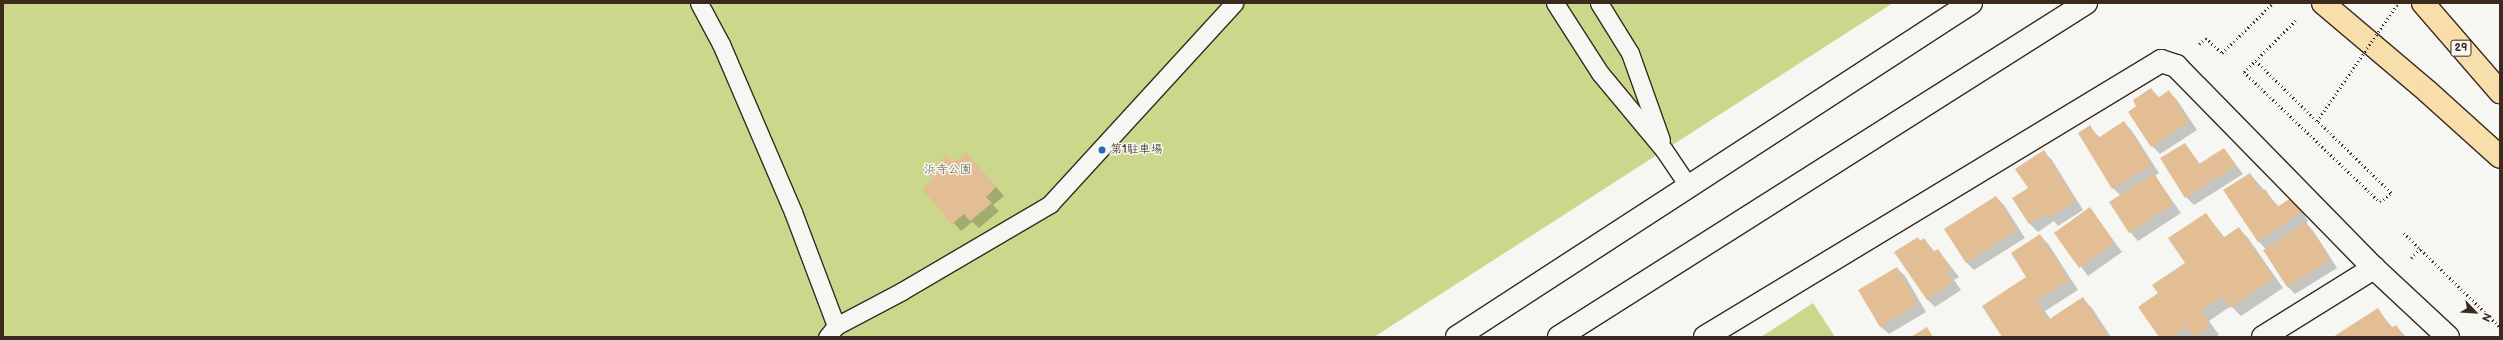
<!DOCTYPE html>
<meta charset="utf-8">
<style>
body{margin:0}
#map{position:relative;width:2503px;height:340px;overflow:hidden;background:#f6f6f2;font-family:"Balsamiq Sans","Klee One",sans-serif}
div>[style]{position:absolute}
.green>*{inset:0;background:#cbd88b}
.shadow>*{inset:0;background:#0003}
.building>*{inset:0;background:#e3be94}
.path>*{height:2.5px;margin-top:-1.25px;transform-origin:0;background:repeating-linear-gradient(90deg,#3b2a1e 0 1px,transparent 0 4px)}
.roads{filter:drop-shadow(1px 0 #3b2a1e) drop-shadow(-1px 0 #3b2a1e) drop-shadow(0 1px #3b2a1e) drop-shadow(0 -1px #3b2a1e)}
.lane>*{height:17px;margin:-8.5px;padding:0 8.5px;transform-origin:8.5px;border-radius:8.5px;background:#f6f6f2}
.street>*{height:22px;margin:-11px;padding:0 11px;transform-origin:11px;border-radius:11px;background:#f6f6f2}
.secondary>*{height:22px;margin:-11px;padding:0 11px;transform-origin:11px;border-radius:11px;background:#f6f6f2}
.primary>*{height:22px;margin:-11px;padding:0 11px;transform-origin:11px;border-radius:11px;background:#f8deab}
.path-bridge>*{height:2.5px;margin-top:-1.25px;transform-origin:0;background:repeating-linear-gradient(90deg,#3b2a1e 0 1px,transparent 0 4px)}
.dots>*{width:11px;height:11px;translate:-50% -50%;box-sizing:border-box;border:2px solid #f6f6f2;border-radius:50%}
span{translate:-50% -50%;white-space:nowrap;text-align:center;line-height:1.15;-webkit-text-stroke:3px #f6f6f2;paint-order:stroke}
.shield-label span{padding:1px 3px;background:#f6f6f2;border:1px solid;border-radius:3px;-webkit-text-stroke-width:0}
.shield-label{font-size:11px;color:#3b2a1e;font-weight:700}
.poi-label{font-size:12px;color:#3b2a1e}
.left{translate:0 -50%;text-align:left}
.park-label{font-size:12px;color:#5f5639}
.frame{position:absolute;inset:0;border:4px solid #3b2a1e;pointer-events:none}
.north{position:absolute;left:2455px;top:292px;width:40px;height:40px;-webkit-text-stroke:3px #f6f6f2;paint-order:stroke;rotate:115deg;font-size:11px;font-weight:700;line-height:16px;text-align:center;color:#3b2a1e}
.north::after{content:'';display:block;margin:auto;width:14px;height:18px;background:#3b2a1e;clip-path:polygon(50% 0,100% 100%,50% 72%,0 100%)}
</style>
<div id="map">
<div class="green">
<div style="clip-path:polygon(3px 3px,1893px 3px,1374px 337px,3px 337px)"></div>
<div style="clip-path:polygon(1813px 303px,1835px 337px,1761px 337px)"></div>
</div>
<div class="shadow">
<div style="clip-path:polygon(2151px 89px,2160px 98px,2169px 92px,2177px 100px,2197px 130px,2160px 154px,2152px 146px,2138px 107px)"></div>
<div style="clip-path:polygon(2124px 122px,2132px 131px,2159px 173px,2155px 176px,2181px 213px,2138px 241px,2130px 232px,2121px 196px,2113px 188px,2090px 127px,2100px 138px)"></div>
<div style="clip-path:polygon(2185px 144px,2200px 164px,2224px 149px,2243px 174px,2194px 205px,2186px 197px)"></div>
<div style="clip-path:polygon(2044px 152px,2052px 160px,2083px 210px,2058px 226px,2054px 221px,2038px 232px,2030px 224px,2014px 198px,2029px 189px)"></div>
<div style="clip-path:polygon(966px 153px,1004px 196px,993px 205px,999px 211px,979px 228px,972px 222px,961px 231px,923px 189px)"></div>
<div style="clip-path:polygon(2250px 174px,2279px 207px,2291px 199px,2299px 207px,2308px 221px,2306px 223px,2314px 232px,2337px 268px,2295px 294px,2287px 286px,2266px 249px,2258px 241px)"></div>
<div style="clip-path:polygon(1996px 197px,2004px 205px,2025px 238px,1974px 270px,1966px 262px)"></div>
<div style="clip-path:polygon(2090px 209px,2122px 252px,2088px 276px,2056px 233px)"></div>
<div style="clip-path:polygon(2206px 214px,2225px 238px,2239px 229px,2248px 238px,2283px 288px,2241px 316px,2231px 306px,2209px 321px,2219px 335px,2216px 337px,2160px 337px,2159px 294px,2186px 263px)"></div>
<div style="clip-path:polygon(2040px 235px,2049px 245px,2078px 290px,2045px 311px,2051px 320px,2083px 299px,2092px 308px,2111px 337px,2003px 337px,2027px 277px)"></div>
<div style="clip-path:polygon(1917px 238px,1921px 241px,1924px 239px,1935px 252px,1938px 250px,1959px 277px,1954px 280px,1961px 290px,1935px 307px,1927px 299px)"></div>
<div style="clip-path:polygon(1897px 268px,1905px 276px,1926px 312px,1889px 334px,1880px 326px)"></div>
<div style="clip-path:polygon(2377px 309px,2393px 328px,2396px 326px,2406px 337px,2334px 337px)"></div>
</div>
<div class="building">
<div style="clip-path:polygon(2151px 88px,2158px 98px,2169px 90px,2189px 122px,2151px 147px,2128px 112px,2136px 106px,2133px 100px)"></div>
<div style="clip-path:polygon(2124px 121px,2151px 165px,2112px 189px,2078px 133px,2090px 125px,2098px 138px)"></div>
<div style="clip-path:polygon(2185px 143px,2199px 164px,2224px 148px,2236px 165px,2185px 198px,2160px 158px)"></div>
<div style="clip-path:polygon(2044px 150px,2076px 201px,2049px 218px,2046px 214px,2029px 224px,2012px 198px,2028px 188px,2015px 169px)"></div>
<div style="clip-path:polygon(966px 152px,996px 187px,986px 197px,992px 203px,970px 221px,964px 214px,952px 224px,922px 189px,933px 179px,927px 172px,947px 155px,954px 162px)"></div>
<div style="clip-path:polygon(2154px 173px,2173px 204px,2129px 233px,2109px 202px)"></div>
<div style="clip-path:polygon(2250px 173px,2262px 192px,2265px 189px,2277px 207px,2291px 198px,2301px 212px,2258px 242px,2223px 190px)"></div>
<div style="clip-path:polygon(1996px 196px,2017px 230px,1966px 263px,1944px 229px)"></div>
<div style="clip-path:polygon(2090px 207px,2115px 243px,2079px 268px,2054px 233px)"></div>
<div style="clip-path:polygon(2206px 213px,2223px 238px,2239px 227px,2274px 278px,2230px 308px,2222px 296px,2201px 311px,2211px 325px,2194px 337px,2187px 327px,2172px 337px,2159px 337px,2138px 307px,2158px 293px,2152px 285px,2185px 263px,2168px 238px)"></div>
<div style="clip-path:polygon(2306px 222px,2330px 260px,2287px 287px,2263px 250px)"></div>
<div style="clip-path:polygon(2040px 234px,2069px 280px,2036px 301px,2048px 320px,2083px 297px,2108px 337px,2002px 337px,1982px 306px,2026px 277px,2011px 253px)"></div>
<div style="clip-path:polygon(1918px 237px,1920px 241px,1924px 238px,1933px 252px,1938px 249px,1951px 269px,1947px 272px,1953px 281px,1927px 300px,1894px 252px)"></div>
<div style="clip-path:polygon(1897px 267px,1918px 304px,1880px 327px,1858px 290px)"></div>
<div style="clip-path:polygon(2378px 308px,2391px 328px,2396px 325px,2404px 337px,2333px 337px)"></div>
<div style="clip-path:polygon(1927px 327px,1933px 337px,1911px 337px)"></div>
</div>
<div class="path">
<div style="left:2199px;top:44px;width:9px;rotate:-41deg"></div>
<div style="left:2206px;top:38px;width:22px;rotate:43deg"></div>
<div style="left:2222px;top:53px;width:69px;rotate:-44.4deg"></div>
<div style="left:2256px;top:61px;width:86px;rotate:44.5deg"></div>
<div style="left:2244px;top:72px;width:74px;rotate:-45deg"></div>
<div style="left:2404px;top:233px;width:134px;rotate:44.4deg"></div>
<div style="left:2411px;top:258px;width:13px;rotate:-45deg"></div>
</div>
<div class="roads">
<div class="lane">
<div style="left:699px;top:3px;width:47px;rotate:61.8deg"></div>
<div style="left:721px;top:44px;width:183px;rotate:66.8deg"></div>
<div style="left:793px;top:212px;width:122px;rotate:69.3deg"></div>
<div style="left:1555px;top:3px;width:83px;rotate:57.3deg"></div>
<div style="left:1600px;top:73px;width:100px;rotate:50.3deg"></div>
<div style="left:1664px;top:150px;width:45px;rotate:56deg"></div>
<div style="left:1599px;top:3px;width:59px;rotate:58.2deg"></div>
<div style="left:1630px;top:53px;width:92px;rotate:70.4deg"></div>
<div style="left:827px;top:337px;width:14px;rotate:-51deg"></div>
<div style="left:836px;top:326px;width:75px;rotate:-27.9deg"></div>
<div style="left:902px;top:291px;width:172px;rotate:-30.4deg"></div>
<div style="left:1050px;top:204px;width:273px;rotate:-47.5deg"></div>
</div>
<div class="street">
<div style="left:1705px;top:337px;width:533px;rotate:-31.18deg"></div>
<div style="left:2161px;top:61px;width:16px;rotate:18deg"></div>
<div style="left:2176px;top:66px;width:283px;rotate:45.6deg"></div>
<div style="left:2374px;top:268px;width:101px;rotate:43deg"></div>
<div style="left:2263px;top:337px;width:131px;rotate:-31.9deg"></div>
</div>
<div class="secondary">
<div style="left:1457px;top:337px;width:613px;rotate:-33.02deg"></div>
<div style="left:1559px;top:337px;width:624px;rotate:-32.37deg"></div>
</div>
<div class="primary">
<div style="left:2323px;top:3px;width:136px;rotate:40.2deg"></div>
<div style="left:2427px;top:91px;width:98px;rotate:42.1deg"></div>
<div style="left:2423px;top:3px;width:118px;rotate:49.1deg"></div>
</div>
</div>
<div class="path-bridge">
<div style="left:2244px;top:72px;width:188px;rotate:43.7deg"></div>
<div style="left:2380px;top:202px;width:14px;rotate:-39deg"></div>
<div style="left:2391px;top:193px;width:103px;rotate:-135.8deg"></div>
<div style="left:2317px;top:121px;width:143px;rotate:-55.5deg"></div>
</div>
<div class="dots">
<div style="left:1102px;top:150px;background:#1f6fb2"></div>
</div>
<div class="shield-label">
<span style="left:2461px;top:48px">29</span>
</div>
<div class="poi-label">
<span class="left" style="left:1110px;top:150px">第1駐車場</span>
</div>
<div class="park-label">
<span style="left:948px;top:170px">浜寺公園</span>
</div>
<div class="frame"></div>
<div class="north">N</div>
</div>
